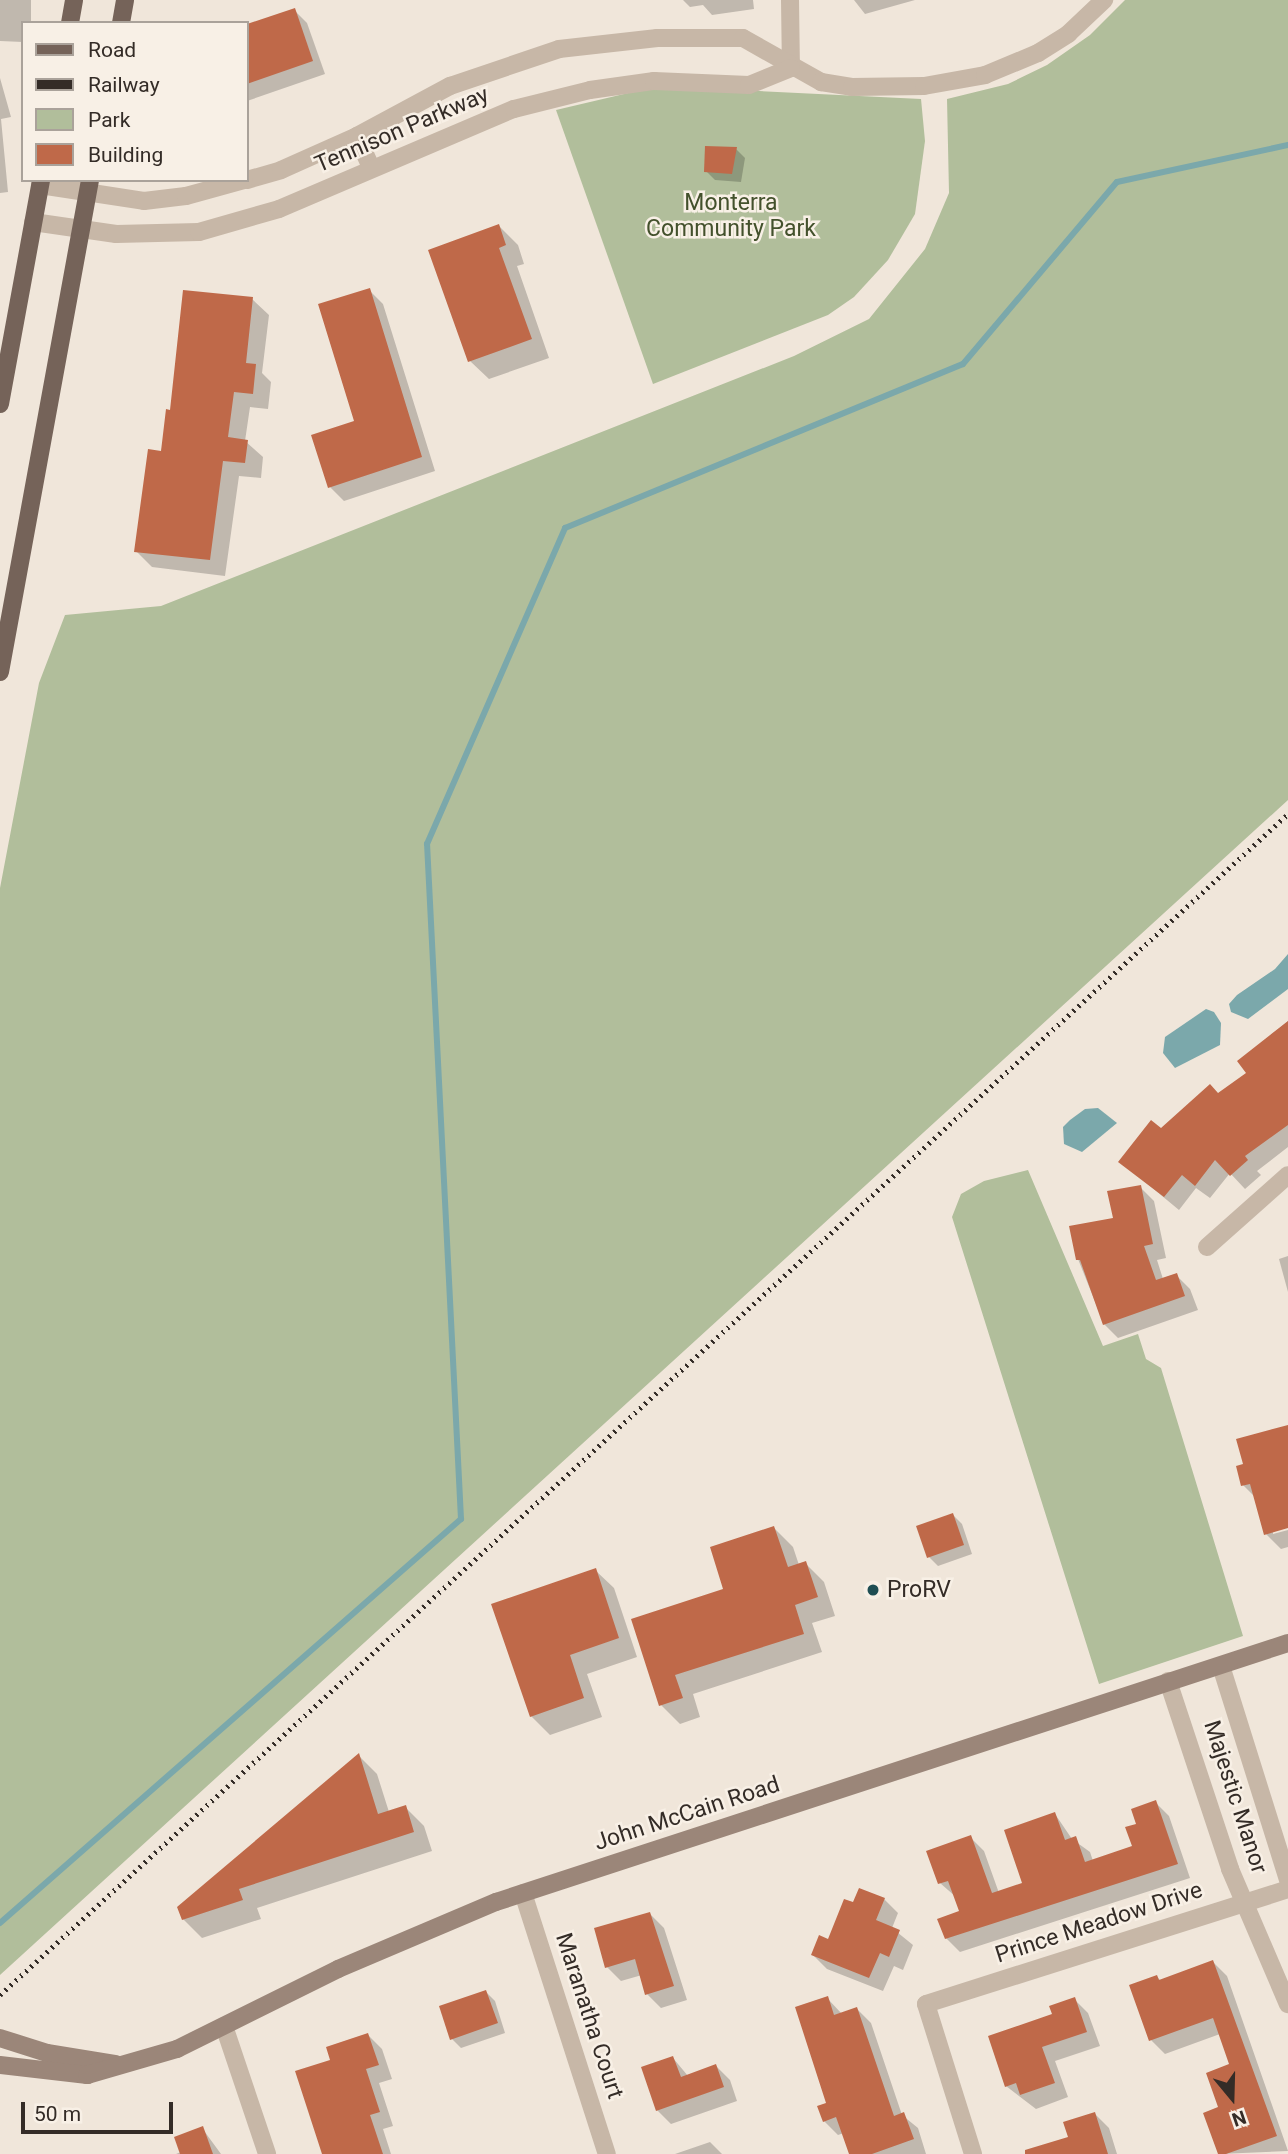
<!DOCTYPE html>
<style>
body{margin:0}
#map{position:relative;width:1288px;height:2154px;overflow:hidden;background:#f0e6da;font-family:Roboto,sans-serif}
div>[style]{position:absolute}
.green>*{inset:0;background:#b1be9b}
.water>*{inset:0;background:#7ba8ab}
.shadow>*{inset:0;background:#0003}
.stream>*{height:6px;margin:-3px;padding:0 3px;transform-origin:3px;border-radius:3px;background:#7ba8ab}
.building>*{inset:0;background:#bf6949}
.minor>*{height:18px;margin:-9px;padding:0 9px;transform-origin:9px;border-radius:9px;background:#c7b7a7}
.secondary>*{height:18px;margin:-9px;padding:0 9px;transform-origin:9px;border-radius:9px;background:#9b8679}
.primary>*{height:18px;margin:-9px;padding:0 9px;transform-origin:9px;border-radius:9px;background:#756359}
.rail>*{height:5px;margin-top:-2.5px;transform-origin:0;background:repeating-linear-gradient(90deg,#342c27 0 2px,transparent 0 7px)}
.dots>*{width:19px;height:19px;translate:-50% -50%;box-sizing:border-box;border:4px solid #f8f0e6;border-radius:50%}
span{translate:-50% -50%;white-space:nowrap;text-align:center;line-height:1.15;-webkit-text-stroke:5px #f8f0e6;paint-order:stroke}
.street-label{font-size:23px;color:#342c27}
.park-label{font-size:23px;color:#43512c}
.poi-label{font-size:23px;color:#342c27}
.left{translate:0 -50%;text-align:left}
.legend{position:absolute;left:21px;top:21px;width:228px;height:161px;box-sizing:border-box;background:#f8f0e6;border:2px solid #aaa29a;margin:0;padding:9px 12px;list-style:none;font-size:21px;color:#342c27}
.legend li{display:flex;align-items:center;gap:14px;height:35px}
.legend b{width:35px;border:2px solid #aaa29a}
.north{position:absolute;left:1197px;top:2063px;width:70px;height:70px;-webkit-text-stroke:5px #f8f0e6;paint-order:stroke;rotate:161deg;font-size:19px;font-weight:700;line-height:28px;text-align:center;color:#342c27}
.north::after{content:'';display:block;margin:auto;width:24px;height:32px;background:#342c27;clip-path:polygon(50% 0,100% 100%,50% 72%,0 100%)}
.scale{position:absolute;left:21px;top:2102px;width:152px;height:32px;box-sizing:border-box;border:4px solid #342c27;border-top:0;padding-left:9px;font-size:21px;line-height:24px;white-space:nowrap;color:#342c27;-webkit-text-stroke:5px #f8f0e6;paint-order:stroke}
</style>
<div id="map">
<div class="green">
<div style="clip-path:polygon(1125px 0,1288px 0,1288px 800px,0 1975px,0 888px,39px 683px,65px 615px,161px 606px,794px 356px,869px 319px,925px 249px,949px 193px,947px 99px,1008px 84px,1047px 65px,1090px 35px)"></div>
<div style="clip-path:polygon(658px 86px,921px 99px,925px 141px,915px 214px,888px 260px,854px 297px,828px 315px,653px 384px,556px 110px)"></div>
<div style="clip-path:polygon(1028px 1170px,1103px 1346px,1138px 1334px,1146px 1359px,1161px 1368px,1243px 1636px,1099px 1684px,952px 1217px,961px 1194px,984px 1181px)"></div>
</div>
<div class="water">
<div style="clip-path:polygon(1288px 954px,1288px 989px,1248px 1019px,1231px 1012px,1229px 1004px,1237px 995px,1275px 969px)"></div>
<div style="clip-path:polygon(1206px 1009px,1214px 1012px,1221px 1023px,1220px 1045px,1175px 1068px,1163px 1053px,1165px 1037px)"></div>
<div style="clip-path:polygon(1098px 1108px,1117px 1123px,1082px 1152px,1064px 1144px,1063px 1127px,1070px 1120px,1085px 1109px)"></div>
</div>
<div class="shadow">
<div style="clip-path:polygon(0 0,31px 0,31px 23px,23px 23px,23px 42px,0 41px)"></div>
<div style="clip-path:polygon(683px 0,753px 0,754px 9px,712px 15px,703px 5px,690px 7px)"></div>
<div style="clip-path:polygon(854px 0,915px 0,865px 14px)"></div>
<div style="clip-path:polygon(294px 10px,307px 23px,325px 74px,247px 101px,247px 26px)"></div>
<div style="clip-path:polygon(0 78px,11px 117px,1px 119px,8px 192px,0 193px)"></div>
<div style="clip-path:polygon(736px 149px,745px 158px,741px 182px,715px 180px,706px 171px)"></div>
<div style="clip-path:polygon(499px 226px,518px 245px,524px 264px,517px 266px,549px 358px,489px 379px,470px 361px)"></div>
<div style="clip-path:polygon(369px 290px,383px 304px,435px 471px,344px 501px,330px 487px,356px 422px)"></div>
<div style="clip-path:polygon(252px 299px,269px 315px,262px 373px,271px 382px,268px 409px,250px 407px,245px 441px,263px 457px,261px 478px,239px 476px,225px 576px,152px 567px,136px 551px,171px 412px)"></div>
<div style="clip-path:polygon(1288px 1021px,1288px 1147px,1257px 1171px,1261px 1175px,1245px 1189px,1230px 1173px,1210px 1198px,1196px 1188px,1179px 1210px,1121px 1162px,1248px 1073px,1239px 1061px)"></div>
<div style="clip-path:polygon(1140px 1187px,1154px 1201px,1166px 1258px,1157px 1260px,1163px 1279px,1176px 1275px,1190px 1289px,1198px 1310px,1118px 1338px,1104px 1324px,1078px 1259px)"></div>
<div style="clip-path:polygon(1288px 1256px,1288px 1292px,1279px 1259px)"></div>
<div style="clip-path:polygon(1288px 1426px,1288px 1527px,1273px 1531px,1273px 1534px,1288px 1530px,1288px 1547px,1281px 1549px,1266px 1534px,1256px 1498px,1243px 1485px,1246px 1465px)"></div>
<div style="clip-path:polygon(953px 1515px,962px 1524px,972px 1554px,938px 1566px,929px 1557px)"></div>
<div style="clip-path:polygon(774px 1528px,793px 1547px,799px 1565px,805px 1563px,824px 1582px,835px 1616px,812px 1623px,822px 1652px,693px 1694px,700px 1717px,680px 1724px,661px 1705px,634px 1620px,726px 1590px)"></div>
<div style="clip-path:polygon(595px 1570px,614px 1588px,637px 1657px,587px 1674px,602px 1717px,550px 1735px,531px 1716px)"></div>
<div style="clip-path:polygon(359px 1756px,377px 1774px,389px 1812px,405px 1807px,424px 1826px,432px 1851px,257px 1908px,261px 1919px,202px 1938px,183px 1919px)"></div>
<div style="clip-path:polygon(1155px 1802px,1169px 1816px,1190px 1878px,960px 1952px,946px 1938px,961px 1912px,956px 1897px,940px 1883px,970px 1837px,984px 1851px,999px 1893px,1024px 1884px,1055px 1814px,1072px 1839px,1090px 1852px,1093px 1861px,1134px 1847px,1139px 1825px)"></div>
<div style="clip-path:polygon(884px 1899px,898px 1913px,892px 1928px,913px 1945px,903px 1970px,894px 1966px,883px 1991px,827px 1969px,813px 1955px)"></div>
<div style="clip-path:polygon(650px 1914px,664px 1928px,687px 2000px,661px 2008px,647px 1994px,642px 1975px,621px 1981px,607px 1967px,596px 1929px)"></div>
<div style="clip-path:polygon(1213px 1962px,1227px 1976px,1288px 2151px,1219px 2154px,1221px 2108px,1231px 2065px,1220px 2034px,1165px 2054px,1151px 2040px,1157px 1977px,1161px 1981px)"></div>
<div style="clip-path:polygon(486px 1992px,495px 2001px,505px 2033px,461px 2048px,452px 2039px)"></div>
<div style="clip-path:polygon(827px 1998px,842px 2014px,857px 2009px,871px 2023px,902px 2115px,918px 2128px,926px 2154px,851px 2154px,844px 2133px,838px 2135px,824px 2121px,828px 2104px)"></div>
<div style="clip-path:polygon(1074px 1999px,1088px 2013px,1100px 2046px,1055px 2061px,1068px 2097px,1036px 2109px,1006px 2086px,1055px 2015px)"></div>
<div style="clip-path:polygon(368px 2035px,382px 2049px,392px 2079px,379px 2083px,393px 2126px,383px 2129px,391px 2154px,324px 2154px,332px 2061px)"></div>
<div style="clip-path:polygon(673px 2058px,688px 2076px,716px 2066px,730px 2080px,737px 2101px,671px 2124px,657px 2110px)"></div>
<div style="clip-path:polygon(1095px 2114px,1109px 2128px,1117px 2154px,1028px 2154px,1070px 2138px)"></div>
<div style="clip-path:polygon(202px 2128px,221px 2154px,176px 2154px,181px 2152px)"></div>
<div style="clip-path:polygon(710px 2142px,722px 2154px,675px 2154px)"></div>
</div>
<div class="stream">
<div style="left:0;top:1923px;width:613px;rotate:-41.23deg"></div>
<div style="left:461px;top:1519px;width:676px;rotate:-92.88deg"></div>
<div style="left:427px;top:844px;width:345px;rotate:-66.4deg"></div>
<div style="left:565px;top:528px;width:430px;rotate:-22.4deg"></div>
<div style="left:963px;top:364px;width:238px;rotate:-49.8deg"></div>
<div style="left:1117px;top:182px;width:175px;rotate:-12.2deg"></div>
</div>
<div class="building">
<div style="clip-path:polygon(295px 8px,313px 61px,247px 84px,247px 24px)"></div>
<div style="clip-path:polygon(705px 146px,737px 147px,732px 174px,704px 172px)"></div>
<div style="clip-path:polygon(499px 224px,506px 245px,499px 248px,532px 339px,468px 362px,428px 250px)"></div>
<div style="clip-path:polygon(370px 288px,422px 457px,328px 488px,311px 435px,354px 421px,318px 304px)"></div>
<div style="clip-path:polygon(183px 290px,253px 297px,246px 363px,256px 364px,253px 394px,234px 392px,228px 437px,248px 440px,245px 463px,223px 461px,210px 560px,134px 552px,148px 449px,161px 451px,166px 409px,170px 410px)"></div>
<div style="clip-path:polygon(1288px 1021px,1288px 1125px,1245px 1156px,1248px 1160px,1230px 1176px,1215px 1160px,1195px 1186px,1182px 1175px,1164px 1197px,1118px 1162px,1151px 1120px,1161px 1128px,1210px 1084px,1218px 1093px,1246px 1073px,1237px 1061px)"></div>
<div style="clip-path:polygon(1141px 1185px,1153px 1244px,1144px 1246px,1156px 1280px,1177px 1273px,1185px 1296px,1103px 1325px,1080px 1260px,1076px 1260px,1069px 1226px,1113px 1218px,1107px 1191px)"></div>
<div style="clip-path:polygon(1288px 1425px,1288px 1528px,1264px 1535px,1250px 1484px,1241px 1486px,1236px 1466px,1243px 1464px,1236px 1439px)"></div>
<div style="clip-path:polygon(953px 1513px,964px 1545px,927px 1558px,916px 1526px)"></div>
<div style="clip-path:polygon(774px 1526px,788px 1567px,806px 1561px,818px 1597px,795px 1605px,804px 1634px,675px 1675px,683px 1698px,659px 1706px,631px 1619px,723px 1589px,710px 1547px)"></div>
<div style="clip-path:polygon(596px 1568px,619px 1638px,570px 1655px,584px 1698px,530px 1717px,491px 1604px)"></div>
<div style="clip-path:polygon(359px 1753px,378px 1814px,406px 1805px,414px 1832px,239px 1889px,243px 1900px,182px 1920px,177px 1907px)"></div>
<div style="clip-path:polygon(1156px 1800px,1178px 1864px,945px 1939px,937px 1919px,959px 1911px,948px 1881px,938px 1884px,926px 1851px,971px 1835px,992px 1893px,1022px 1883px,1004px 1830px,1055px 1812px,1065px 1840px,1076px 1836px,1085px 1862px,1132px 1846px,1125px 1827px,1136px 1824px,1131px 1809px)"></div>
<div style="clip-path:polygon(859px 1888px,885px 1898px,876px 1920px,900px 1930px,889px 1957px,880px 1953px,869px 1978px,811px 1955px,819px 1935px,828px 1939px,844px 1899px,853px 1902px)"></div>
<div style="clip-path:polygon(650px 1912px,674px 1986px,645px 1995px,635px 1959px,605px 1968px,594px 1928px)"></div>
<div style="clip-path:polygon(1213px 1960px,1277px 2136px,1226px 2154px,1218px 2154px,1203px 2113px,1218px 2107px,1206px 2073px,1229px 2064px,1213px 2018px,1149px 2041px,1129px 1985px,1157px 1975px,1159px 1980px)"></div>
<div style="clip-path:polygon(486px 1990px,498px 2023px,450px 2040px,439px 2006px)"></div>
<div style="clip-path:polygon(828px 1996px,834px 2015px,857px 2007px,894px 2116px,904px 2112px,914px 2139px,872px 2154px,849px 2154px,836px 2117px,823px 2122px,817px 2106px,826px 2103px,795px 2007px)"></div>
<div style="clip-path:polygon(1075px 1997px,1087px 2032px,1042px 2047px,1055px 2083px,1020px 2095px,1016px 2083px,1005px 2087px,988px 2036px,1052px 2014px,1049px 2006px)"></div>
<div style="clip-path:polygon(368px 2033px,379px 2065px,366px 2069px,380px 2112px,370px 2115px,383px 2154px,322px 2154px,295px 2071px,330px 2060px,326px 2047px)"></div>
<div style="clip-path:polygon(673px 2056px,681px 2077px,716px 2064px,724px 2087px,656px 2111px,641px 2067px)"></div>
<div style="clip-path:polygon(1095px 2112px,1108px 2154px,1025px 2154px,1025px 2150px,1068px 2137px,1063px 2122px)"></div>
<div style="clip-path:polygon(203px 2126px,213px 2154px,180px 2154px,174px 2137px)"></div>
</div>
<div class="minor">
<div style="left:790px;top:0;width:68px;rotate:89.2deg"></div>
<div style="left:357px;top:136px;width:35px;rotate:66deg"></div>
<div style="left:247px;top:180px;width:35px;rotate:-16deg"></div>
<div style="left:281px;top:170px;width:83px;rotate:-24.1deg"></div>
<div style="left:357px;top:136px;width:106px;rotate:-28.3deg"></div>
<div style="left:450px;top:86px;width:115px;rotate:-18.7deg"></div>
<div style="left:559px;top:49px;width:99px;rotate:-6.4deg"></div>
<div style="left:657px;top:38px;width:86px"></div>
<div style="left:743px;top:38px;width:90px;rotate:29.4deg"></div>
<div style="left:821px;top:82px;width:31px;rotate:9deg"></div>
<div style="left:852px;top:87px;width:72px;rotate:-0.8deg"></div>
<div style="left:924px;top:86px;width:62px;rotate:-10.2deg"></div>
<div style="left:985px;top:75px;width:57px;rotate:-22.5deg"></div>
<div style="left:1038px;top:53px;width:36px;rotate:-32deg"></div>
<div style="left:1068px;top:34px;width:50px;rotate:-43.4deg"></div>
<div style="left:40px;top:185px;width:105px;rotate:8.7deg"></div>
<div style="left:144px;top:201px;width:42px;rotate:-6.8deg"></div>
<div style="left:186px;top:196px;width:60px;rotate:-15.4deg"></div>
<div style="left:33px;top:222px;width:84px;rotate:8.2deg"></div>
<div style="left:116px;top:234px;width:83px;rotate:-1.4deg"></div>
<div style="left:199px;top:232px;width:83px;rotate:-16deg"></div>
<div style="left:279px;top:209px;width:255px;rotate:-23.1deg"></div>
<div style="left:514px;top:109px;width:78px;rotate:-14deg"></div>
<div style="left:590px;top:90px;width:65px;rotate:-8deg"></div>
<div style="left:654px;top:81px;width:95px;rotate:2.4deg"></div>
<div style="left:749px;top:85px;width:45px;rotate:-22deg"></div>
<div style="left:1207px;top:1247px;width:108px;rotate:-41.6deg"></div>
<div style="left:1221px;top:1666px;width:224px;rotate:72.6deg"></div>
<div style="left:1168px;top:1681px;width:198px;rotate:71.7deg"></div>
<div style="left:1230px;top:1869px;width:147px;rotate:66.8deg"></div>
<div style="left:523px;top:1893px;width:274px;rotate:72.2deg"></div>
<div style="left:224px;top:2026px;width:135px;rotate:71.4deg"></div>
<div style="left:973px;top:2154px;width:157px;rotate:-107.4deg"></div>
<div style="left:926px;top:2004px;width:380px;rotate:-17.6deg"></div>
</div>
<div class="secondary">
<div style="left:0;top:2038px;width:49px;rotate:17.7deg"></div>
<div style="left:47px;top:2053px;width:70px;rotate:9.1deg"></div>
<div style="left:0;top:2065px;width:88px;rotate:6.6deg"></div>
<div style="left:87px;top:2075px;width:94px;rotate:-16.1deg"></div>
<div style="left:177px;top:2049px;width:180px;rotate:-26.4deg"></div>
<div style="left:338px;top:1969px;width:172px;rotate:-23deg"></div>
<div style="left:496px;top:1902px;width:833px;rotate:-18.11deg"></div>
</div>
<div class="primary">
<div style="left:70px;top:23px;width:23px;rotate:-80deg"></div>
<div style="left:121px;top:23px;width:23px;rotate:-80deg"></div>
<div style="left:0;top:404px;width:228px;rotate:-79.6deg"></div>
<div style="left:0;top:672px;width:500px;rotate:-79.63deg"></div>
</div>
<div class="rail">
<div style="left:0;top:1995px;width:1747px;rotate:-42.52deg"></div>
</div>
<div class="dots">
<div style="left:873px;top:1590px;background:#1f4e53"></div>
</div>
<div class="street-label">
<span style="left:402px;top:130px;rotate:-23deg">Tennison Parkway</span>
<span style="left:1235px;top:1797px;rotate:72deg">Majestic Manor</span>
<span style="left:687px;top:1814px;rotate:-18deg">John McCain Road</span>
<span style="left:1099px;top:1923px;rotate:-18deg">Prince Meadow Drive</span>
<span style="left:589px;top:2016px;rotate:72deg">Maranatha Court</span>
</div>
<div class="park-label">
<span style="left:731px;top:216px">Monterra<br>Community Park</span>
</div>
<div class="poi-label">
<span class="left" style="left:887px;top:1590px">ProRV</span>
</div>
<ul class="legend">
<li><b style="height:9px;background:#756359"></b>Road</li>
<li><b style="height:9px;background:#342c27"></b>Railway</li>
<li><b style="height:19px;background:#b1be9b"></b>Park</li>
<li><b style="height:19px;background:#bf6949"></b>Building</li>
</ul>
<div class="north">N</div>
<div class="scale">50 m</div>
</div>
